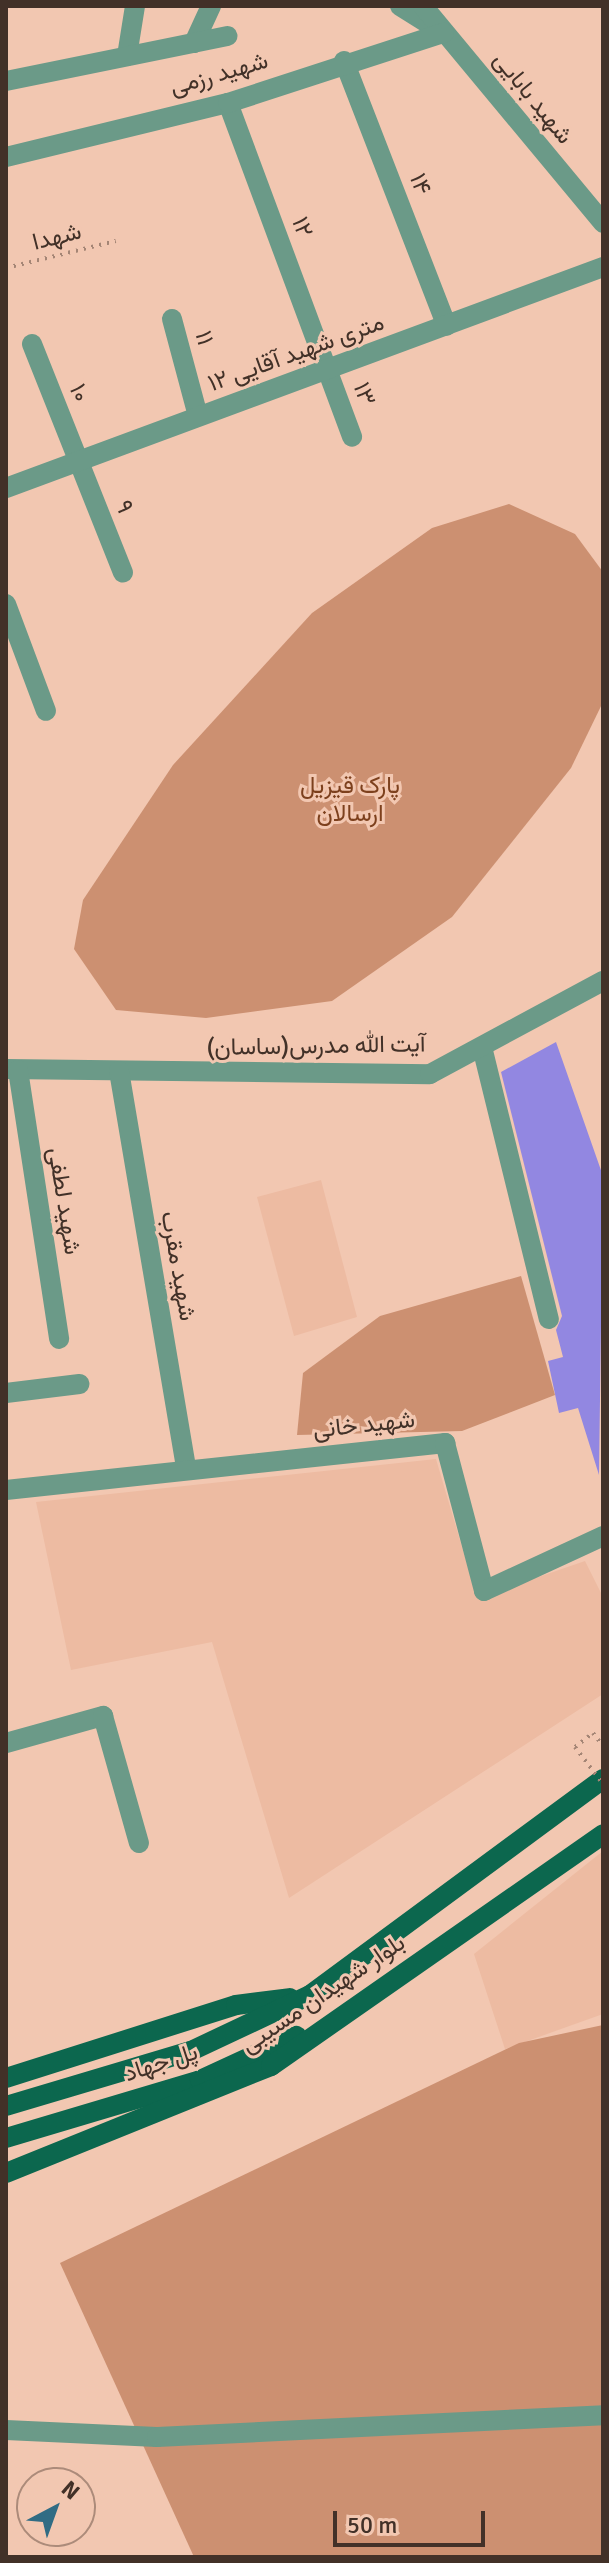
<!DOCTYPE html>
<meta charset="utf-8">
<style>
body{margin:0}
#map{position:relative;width:609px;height:2563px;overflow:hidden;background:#f2c7b1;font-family:Signika,Vazirmatn,sans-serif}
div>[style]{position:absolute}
.built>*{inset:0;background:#edbba2}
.green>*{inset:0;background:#cc9071}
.building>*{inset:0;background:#9287e1}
.path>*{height:4px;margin-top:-2px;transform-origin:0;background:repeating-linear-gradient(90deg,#a48575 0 2px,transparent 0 8px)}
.minor>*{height:20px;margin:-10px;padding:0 10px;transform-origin:10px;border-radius:10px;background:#6b9a88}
.major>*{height:20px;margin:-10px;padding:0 10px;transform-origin:10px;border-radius:10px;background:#0c674e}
.path-bridge>*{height:4px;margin-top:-2px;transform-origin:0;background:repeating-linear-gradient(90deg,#a48575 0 2px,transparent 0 8px)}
span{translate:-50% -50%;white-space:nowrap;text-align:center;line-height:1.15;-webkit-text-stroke:6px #f2c7b1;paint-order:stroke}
.street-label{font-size:24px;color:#423128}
.park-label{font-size:24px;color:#7d401d}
.frame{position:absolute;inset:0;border:8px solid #423128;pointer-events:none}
.north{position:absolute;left:16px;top:2467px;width:80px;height:80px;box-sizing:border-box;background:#f2c7b1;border:2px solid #ac8b7a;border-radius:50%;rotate:41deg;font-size:22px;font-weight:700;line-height:32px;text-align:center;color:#423128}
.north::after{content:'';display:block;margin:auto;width:28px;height:36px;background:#316c84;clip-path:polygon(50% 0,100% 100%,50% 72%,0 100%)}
.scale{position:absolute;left:333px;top:2511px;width:152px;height:36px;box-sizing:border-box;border:4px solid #423128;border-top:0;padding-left:10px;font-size:24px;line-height:28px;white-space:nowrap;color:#423128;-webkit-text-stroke:6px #f2c7b1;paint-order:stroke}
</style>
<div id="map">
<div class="built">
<div style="clip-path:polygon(321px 1180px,357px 1317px,294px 1336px,257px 1197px)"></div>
<div style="clip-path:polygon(436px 1459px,477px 1598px,585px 1561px,603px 1597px,603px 1694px,289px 1898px,212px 1642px,71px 1670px,36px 1502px)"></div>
<div style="clip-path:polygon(603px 1851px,603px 2014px,505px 2049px,474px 1954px)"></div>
</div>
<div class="green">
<div style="clip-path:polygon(509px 504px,575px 534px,603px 572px,603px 702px,571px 768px,452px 917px,332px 1001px,206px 1018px,116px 1010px,74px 949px,83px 900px,173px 765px,312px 613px,432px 528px)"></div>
<div style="clip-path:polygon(521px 1276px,555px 1395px,462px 1431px,297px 1435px,303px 1373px,380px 1316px)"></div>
<div style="clip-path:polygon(603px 2025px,603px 2557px,194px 2557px,60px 2263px,519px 2043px)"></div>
</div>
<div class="building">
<div style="clip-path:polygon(556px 1042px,603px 1176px,599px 1475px,578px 1408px,559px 1413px,548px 1361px,563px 1357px,556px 1330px,562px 1316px,501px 1072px)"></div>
</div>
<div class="path">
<div style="left:6px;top:268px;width:113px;rotate:-13.8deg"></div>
<div style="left:575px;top:1747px;width:23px;rotate:-38deg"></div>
<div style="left:593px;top:1733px;width:16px;rotate:52deg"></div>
</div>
<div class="minor">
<div style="left:400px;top:6px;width:40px;rotate:32deg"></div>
<div style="left:423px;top:6px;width:282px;rotate:50.3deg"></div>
<div style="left:194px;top:43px;width:41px;rotate:-65.3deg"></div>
<div style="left:127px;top:56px;width:51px;rotate:-80.9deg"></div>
<div style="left:344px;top:61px;width:284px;rotate:68.8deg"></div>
<div style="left:6px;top:81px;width:226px;rotate:-11.5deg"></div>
<div style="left:228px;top:103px;width:356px;rotate:69.6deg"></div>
<div style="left:6px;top:157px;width:228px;rotate:-13.7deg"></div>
<div style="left:228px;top:103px;width:227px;rotate:-18deg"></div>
<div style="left:172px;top:319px;width:100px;rotate:75deg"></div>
<div style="left:32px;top:344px;width:246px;rotate:68.3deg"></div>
<div style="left:6px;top:488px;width:637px;rotate:-20.31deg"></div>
<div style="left:6px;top:604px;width:114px;rotate:69.5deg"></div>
<div style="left:483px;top:1051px;width:276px;rotate:76.2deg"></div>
<div style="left:6px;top:1069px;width:424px;rotate:0.7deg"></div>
<div style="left:430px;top:1074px;width:196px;rotate:-28.3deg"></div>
<div style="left:18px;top:1070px;width:272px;rotate:81.3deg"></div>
<div style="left:119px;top:1071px;width:404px;rotate:80.4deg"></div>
<div style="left:6px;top:1393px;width:74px;rotate:-7deg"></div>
<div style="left:6px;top:1490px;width:442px;rotate:-6.1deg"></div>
<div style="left:445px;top:1443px;width:153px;rotate:75.2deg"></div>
<div style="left:484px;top:1591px;width:131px;rotate:-24.8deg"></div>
<div style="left:6px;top:1743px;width:101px;rotate:-15.6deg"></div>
<div style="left:103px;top:1716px;width:132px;rotate:74.2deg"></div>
<div style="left:6px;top:2430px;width:151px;rotate:2.7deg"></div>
<div style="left:157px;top:2437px;width:447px;rotate:-2.8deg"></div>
</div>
<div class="major">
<div style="left:6px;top:2078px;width:241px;rotate:-17.6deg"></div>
<div style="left:236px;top:2005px;width:54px;rotate:-7.4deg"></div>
<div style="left:6px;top:2106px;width:193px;rotate:-16.6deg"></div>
<div style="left:191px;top:2051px;width:132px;rotate:-25.2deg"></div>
<div style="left:310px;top:1995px;width:364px;rotate:-36.4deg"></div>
<div style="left:6px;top:2138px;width:202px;rotate:-16.6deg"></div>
<div style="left:200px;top:2080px;width:106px;rotate:-24.6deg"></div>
<div style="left:6px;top:2173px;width:286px;rotate:-22deg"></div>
<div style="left:271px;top:2066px;width:405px;rotate:-34.9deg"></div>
</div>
<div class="path-bridge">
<div style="left:575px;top:1747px;width:46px;rotate:52.9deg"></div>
</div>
<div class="street-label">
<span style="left:219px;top:74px;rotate:-16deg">شهید رزمی</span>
<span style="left:533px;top:98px;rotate:51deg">شهید بابایی</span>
<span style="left:420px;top:184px;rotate:69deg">۱۴</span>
<span style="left:302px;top:227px;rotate:69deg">۱۲</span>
<span style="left:57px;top:237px;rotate:-14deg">شهدا</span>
<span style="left:204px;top:338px;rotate:75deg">۱۱</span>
<span style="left:296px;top:353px;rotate:-20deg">۱۲ متری شهید آقایی</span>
<span style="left:79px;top:393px;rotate:68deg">۱۰</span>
<span style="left:364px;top:394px;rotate:70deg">۱۳</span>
<span style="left:124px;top:507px;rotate:68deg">۹</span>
<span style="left:316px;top:1046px;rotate:-1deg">آیت الله مدرس(ساسان)</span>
<span style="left:64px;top:1201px;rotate:81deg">شهید لطفی</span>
<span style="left:178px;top:1266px;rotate:80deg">شهید مقرب</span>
<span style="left:364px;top:1425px;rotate:-6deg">شهید خانی</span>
<span style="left:323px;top:1994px;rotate:-34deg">بلوار شهیدان مسیبی</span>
<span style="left:161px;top:2063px;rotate:-18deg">پل جهاد</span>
</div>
<div class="park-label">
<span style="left:350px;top:800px">پارک قیزیل<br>ارسالان</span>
</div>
<div class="frame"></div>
<div class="north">N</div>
<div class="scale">50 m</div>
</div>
